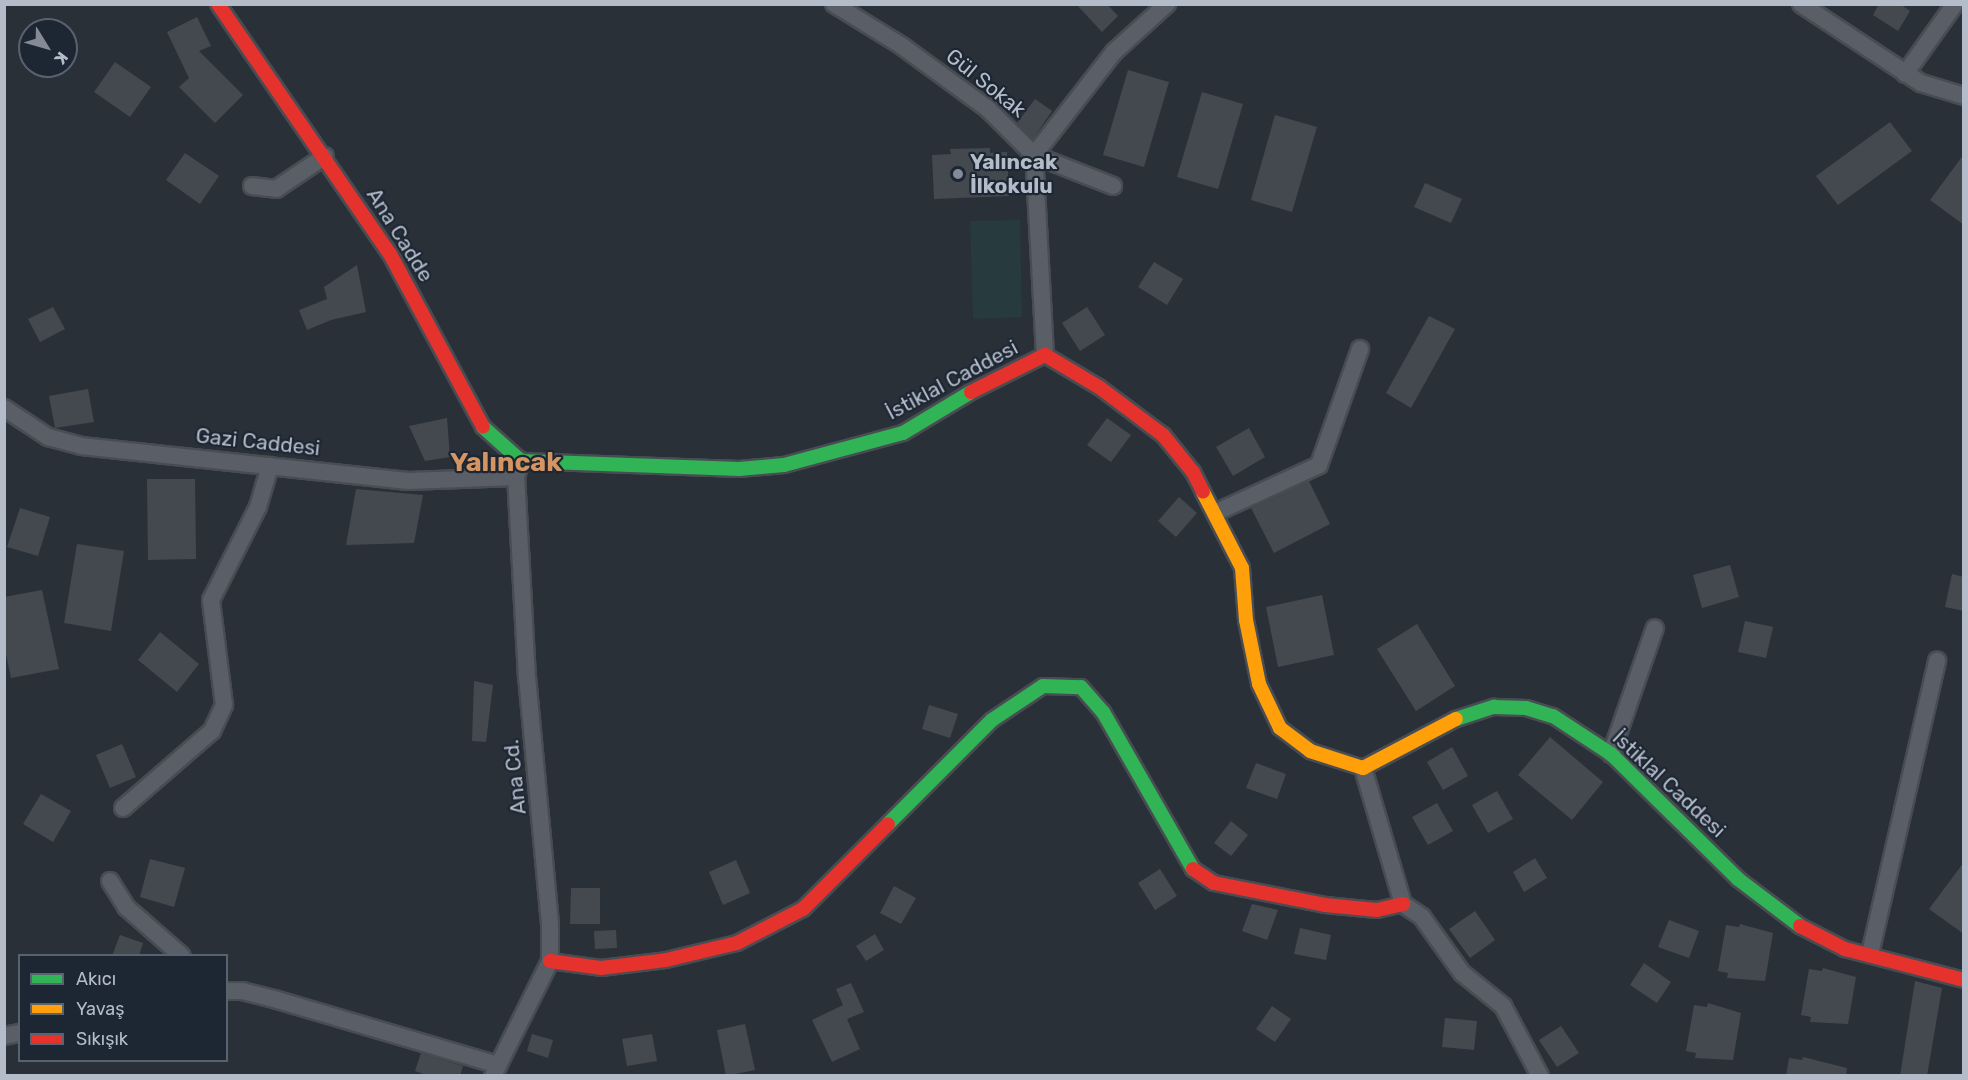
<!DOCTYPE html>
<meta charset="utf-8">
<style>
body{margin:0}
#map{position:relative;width:1968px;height:1080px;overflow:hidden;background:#2a3038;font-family:Rubik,sans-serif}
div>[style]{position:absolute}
.green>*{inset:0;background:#273a3e}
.building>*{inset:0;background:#444950}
.roads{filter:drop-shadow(2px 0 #484c53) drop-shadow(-2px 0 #484c53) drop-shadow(0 2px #484c53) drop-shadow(0 -2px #484c53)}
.street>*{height:16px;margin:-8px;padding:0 8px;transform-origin:8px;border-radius:8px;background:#5a5e66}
.fast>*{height:14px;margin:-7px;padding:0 7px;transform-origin:7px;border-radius:7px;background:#30b455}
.slow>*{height:14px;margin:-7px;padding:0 7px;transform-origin:7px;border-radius:7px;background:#ff9f0a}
.jam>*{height:14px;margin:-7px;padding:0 7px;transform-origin:7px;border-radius:7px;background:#e5322d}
.dots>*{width:16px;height:16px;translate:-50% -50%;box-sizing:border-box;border:3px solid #1d2633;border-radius:50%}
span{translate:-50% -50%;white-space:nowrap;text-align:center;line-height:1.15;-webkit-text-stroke:4.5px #1d2633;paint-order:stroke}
.street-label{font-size:21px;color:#b4bcc9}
.poi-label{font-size:21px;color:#b4bcc9;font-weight:700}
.left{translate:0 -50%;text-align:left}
.district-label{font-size:27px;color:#d59563;font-weight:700}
.frame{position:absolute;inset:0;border:6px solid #b4bcc9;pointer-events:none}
.legend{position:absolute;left:18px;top:954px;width:210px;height:108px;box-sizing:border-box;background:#1d2633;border:2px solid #59626f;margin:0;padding:8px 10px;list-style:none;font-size:18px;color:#b4bcc9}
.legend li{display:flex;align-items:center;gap:12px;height:30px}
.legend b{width:30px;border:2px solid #59626f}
.north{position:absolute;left:18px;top:18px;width:60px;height:60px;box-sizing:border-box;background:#1d2633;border:2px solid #59626f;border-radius:50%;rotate:127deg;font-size:16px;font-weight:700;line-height:24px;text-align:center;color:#b4bcc9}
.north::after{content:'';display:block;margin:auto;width:21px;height:27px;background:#848b96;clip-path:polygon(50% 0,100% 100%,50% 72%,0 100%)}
</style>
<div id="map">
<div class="green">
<div style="clip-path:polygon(1020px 220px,1022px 317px,973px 319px,970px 221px)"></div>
</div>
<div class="building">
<div style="clip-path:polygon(1076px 4px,1107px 4px,1118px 16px,1102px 32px)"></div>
<div style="clip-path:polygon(1879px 4px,1900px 4px,1910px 11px,1898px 31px,1873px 15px)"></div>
<div style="clip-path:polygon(197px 17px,211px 46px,199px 51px,243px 95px,215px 123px,179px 87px,189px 78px,167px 32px)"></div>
<div style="clip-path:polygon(115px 62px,151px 87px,130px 117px,94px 92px)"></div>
<div style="clip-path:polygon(1128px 70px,1169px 82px,1144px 167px,1103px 155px)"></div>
<div style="clip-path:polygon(1202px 92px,1243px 104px,1218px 189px,1177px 177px)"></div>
<div style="clip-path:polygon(1035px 99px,1052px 111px,1033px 139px,1017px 123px)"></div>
<div style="clip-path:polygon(1275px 115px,1317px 127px,1292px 212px,1251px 200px)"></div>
<div style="clip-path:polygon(1890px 122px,1912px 151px,1838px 205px,1816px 176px)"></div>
<div style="clip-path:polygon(990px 148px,990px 153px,1007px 152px,1009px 196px,934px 199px,932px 155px,951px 154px,950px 149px)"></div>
<div style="clip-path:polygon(185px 153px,219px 176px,200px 204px,166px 180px)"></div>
<div style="clip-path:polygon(1964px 154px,1964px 225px,1930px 200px)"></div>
<div style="clip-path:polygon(1425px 183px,1462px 199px,1451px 223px,1414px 207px)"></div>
<div style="clip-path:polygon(1154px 262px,1183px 279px,1167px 305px,1138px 287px)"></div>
<div style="clip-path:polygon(357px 265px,366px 312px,331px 320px,307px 330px,299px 310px,327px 299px,324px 287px)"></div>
<div style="clip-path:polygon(53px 307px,65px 329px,40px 342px,28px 319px)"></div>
<div style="clip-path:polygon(1087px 307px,1105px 335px,1080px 351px,1062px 323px)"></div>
<div style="clip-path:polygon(1429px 316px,1455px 329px,1411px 408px,1386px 393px)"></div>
<div style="clip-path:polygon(88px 389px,94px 422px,55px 428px,49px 396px)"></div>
<div style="clip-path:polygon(447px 418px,450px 457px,425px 461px,409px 426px)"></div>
<div style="clip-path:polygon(1107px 418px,1131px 435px,1111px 462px,1087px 445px)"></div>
<div style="clip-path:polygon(1249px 428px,1265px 457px,1233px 476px,1216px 447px)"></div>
<div style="clip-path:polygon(147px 479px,195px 479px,196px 559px,148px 560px)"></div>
<div style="clip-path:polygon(1309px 481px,1330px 524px,1274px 553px,1251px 508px)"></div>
<div style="clip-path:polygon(356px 489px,423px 495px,414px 543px,346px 545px)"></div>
<div style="clip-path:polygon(1179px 497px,1197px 513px,1176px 537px,1158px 521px)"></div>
<div style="clip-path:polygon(20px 508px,50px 517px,38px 556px,7px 547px)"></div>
<div style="clip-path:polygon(77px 544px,124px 551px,111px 631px,64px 623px)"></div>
<div style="clip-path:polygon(1730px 565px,1739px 597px,1702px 608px,1693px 575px)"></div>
<div style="clip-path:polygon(1952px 574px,1964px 577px,1964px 611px,1945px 607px)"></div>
<div style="clip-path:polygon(42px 590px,59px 669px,11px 678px,4px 645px,4px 597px)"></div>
<div style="clip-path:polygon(1322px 595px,1334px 655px,1278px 667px,1266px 607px)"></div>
<div style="clip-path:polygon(1745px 621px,1773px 627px,1766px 658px,1738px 652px)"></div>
<div style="clip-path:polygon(1417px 624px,1455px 686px,1416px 711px,1377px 649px)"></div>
<div style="clip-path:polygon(160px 632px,199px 664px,177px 692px,138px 660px)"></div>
<div style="clip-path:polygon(474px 681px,493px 685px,486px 742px,472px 741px)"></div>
<div style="clip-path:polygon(929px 705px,958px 714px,950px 738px,922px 729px)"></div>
<div style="clip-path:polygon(1550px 737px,1603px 782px,1572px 820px,1518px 775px)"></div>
<div style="clip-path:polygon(122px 744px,136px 777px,110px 788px,96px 755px)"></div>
<div style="clip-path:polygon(1452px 747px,1468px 776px,1443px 790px,1427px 762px)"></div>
<div style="clip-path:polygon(1256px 763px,1286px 774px,1277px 799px,1246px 788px)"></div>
<div style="clip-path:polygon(1497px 791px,1513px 819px,1488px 833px,1472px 805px)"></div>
<div style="clip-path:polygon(41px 794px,71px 811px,53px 842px,23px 824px)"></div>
<div style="clip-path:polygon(1437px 803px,1453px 831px,1428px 845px,1412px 817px)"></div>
<div style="clip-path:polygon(1231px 821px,1248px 835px,1231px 856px,1214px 843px)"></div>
<div style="clip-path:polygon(1535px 858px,1547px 878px,1524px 892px,1513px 872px)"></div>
<div style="clip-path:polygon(150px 859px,185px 868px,174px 907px,140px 897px)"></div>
<div style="clip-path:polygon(736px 860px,750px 893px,723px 905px,709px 872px)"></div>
<div style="clip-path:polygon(1964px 862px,1964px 934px,1929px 909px)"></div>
<div style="clip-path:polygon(1160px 869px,1177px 896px,1155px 910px,1138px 883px)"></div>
<div style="clip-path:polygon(894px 886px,916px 898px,901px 924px,880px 913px)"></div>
<div style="clip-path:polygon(571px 888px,600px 888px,600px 924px,570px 924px)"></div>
<div style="clip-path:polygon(1252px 904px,1278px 910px,1267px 940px,1242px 931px)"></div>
<div style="clip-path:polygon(1475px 911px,1495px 940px,1470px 958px,1449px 929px)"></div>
<div style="clip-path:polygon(1669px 920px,1699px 931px,1689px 958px,1658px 947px)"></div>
<div style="clip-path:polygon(1740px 924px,1773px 933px,1765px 981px,1727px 978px,1728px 973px,1718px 971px,1726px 925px,1739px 927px)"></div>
<div style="clip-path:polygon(1300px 928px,1331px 935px,1326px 960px,1294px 954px)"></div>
<div style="clip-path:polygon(616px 930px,617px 948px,595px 949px,594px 931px)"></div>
<div style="clip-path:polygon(875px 934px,884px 950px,866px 961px,856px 946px)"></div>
<div style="clip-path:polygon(120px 935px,143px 943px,139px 956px,112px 956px)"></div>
<div style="clip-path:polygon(1644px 963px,1671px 982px,1657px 1003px,1630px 985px)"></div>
<div style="clip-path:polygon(1823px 968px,1856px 977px,1848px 1024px,1810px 1022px,1811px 1017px,1801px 1015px,1809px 969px,1822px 971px)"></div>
<div style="clip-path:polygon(1915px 981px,1942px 988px,1927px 1076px,1900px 1076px)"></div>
<div style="clip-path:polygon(851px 983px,864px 1012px,847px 1019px,860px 1049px,832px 1062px,812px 1020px,843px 1005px,836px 989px)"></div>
<div style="clip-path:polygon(1708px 1003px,1741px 1013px,1733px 1060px,1695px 1058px,1696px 1053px,1686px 1051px,1694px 1005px,1707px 1007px)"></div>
<div style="clip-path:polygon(1272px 1006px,1291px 1019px,1275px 1042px,1256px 1029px)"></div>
<div style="clip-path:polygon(1445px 1018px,1477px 1021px,1474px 1050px,1442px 1047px)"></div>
<div style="clip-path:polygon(745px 1024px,755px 1070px,726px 1076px,717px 1030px)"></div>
<div style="clip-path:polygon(1561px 1026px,1579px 1053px,1557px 1067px,1539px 1040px)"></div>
<div style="clip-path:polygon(532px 1034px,553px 1040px,548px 1058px,527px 1051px)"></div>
<div style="clip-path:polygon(652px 1034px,657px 1061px,627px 1066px,622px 1039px)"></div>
<div style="clip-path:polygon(421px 1053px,463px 1066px,460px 1076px,429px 1076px,415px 1071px)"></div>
<div style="clip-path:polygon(1803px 1057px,1847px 1068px,1846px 1076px,1786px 1076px,1789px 1058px,1802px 1060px)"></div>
</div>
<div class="roads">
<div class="street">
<div style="left:834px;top:4px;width:80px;rotate:31.7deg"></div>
<div style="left:902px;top:46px;width:107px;rotate:36.2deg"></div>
<div style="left:988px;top:109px;width:65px;rotate:45deg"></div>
<div style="left:1034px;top:155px;width:85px;rotate:21.4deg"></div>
<div style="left:1801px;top:4px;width:144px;rotate:33.4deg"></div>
<div style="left:1921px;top:83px;width:45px;rotate:16.8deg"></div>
<div style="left:1905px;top:74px;width:86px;rotate:-54.5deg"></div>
<div style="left:252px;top:186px;width:24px;rotate:7deg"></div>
<div style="left:276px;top:189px;width:59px;rotate:-34deg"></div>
<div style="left:1045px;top:355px;width:200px;rotate:-93.1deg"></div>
<div style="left:1034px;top:155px;width:130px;rotate:-52.2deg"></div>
<div style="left:1114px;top:52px;width:72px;rotate:-42.2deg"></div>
<div style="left:4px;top:408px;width:53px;rotate:33.4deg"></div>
<div style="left:48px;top:437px;width:34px;rotate:15deg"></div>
<div style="left:81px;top:446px;width:329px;rotate:6.1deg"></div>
<div style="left:408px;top:481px;width:108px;rotate:-2.1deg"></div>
<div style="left:1217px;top:512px;width:112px;rotate:-24.7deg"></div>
<div style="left:1319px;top:465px;width:123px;rotate:-70.5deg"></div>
<div style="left:1611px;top:754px;width:133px;rotate:-70.8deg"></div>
<div style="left:1363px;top:768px;width:142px;rotate:73.6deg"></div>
<div style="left:1403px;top:904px;width:23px;rotate:34deg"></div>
<div style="left:1422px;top:917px;width:69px;rotate:54.5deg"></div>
<div style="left:1462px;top:973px;width:53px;rotate:38.8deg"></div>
<div style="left:1503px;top:1006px;width:79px;rotate:62.1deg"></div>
<div style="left:123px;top:808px;width:118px;rotate:-40.9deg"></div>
<div style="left:212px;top:731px;width:29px;rotate:-65deg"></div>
<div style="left:224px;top:705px;width:106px;rotate:-97.1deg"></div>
<div style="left:211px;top:600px;width:104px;rotate:-63.2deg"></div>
<div style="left:258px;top:507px;width:43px;rotate:-73.7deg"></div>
<div style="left:110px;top:881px;width:31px;rotate:58deg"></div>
<div style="left:126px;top:907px;width:74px;rotate:41.2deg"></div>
<div style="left:1870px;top:954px;width:301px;rotate:-77.1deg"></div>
<div style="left:226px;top:991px;width:16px"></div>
<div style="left:242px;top:991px;width:33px;rotate:14deg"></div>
<div style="left:274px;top:999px;width:234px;rotate:16.4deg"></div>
<div style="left:4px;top:1036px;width:16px;rotate:-11deg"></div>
<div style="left:493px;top:1076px;width:128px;rotate:-63.6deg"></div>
<div style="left:550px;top:961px;width:37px;rotate:-90deg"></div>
<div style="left:550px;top:924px;width:247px;rotate:-95.3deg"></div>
<div style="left:527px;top:678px;width:201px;rotate:-93.1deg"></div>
<div style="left:516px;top:477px;width:17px;rotate:-73deg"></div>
</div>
<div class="fast">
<div style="left:483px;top:427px;width:51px;rotate:41.8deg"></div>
<div style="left:521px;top:461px;width:218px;rotate:2.1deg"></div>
<div style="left:739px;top:469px;width:45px;rotate:-5.1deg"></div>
<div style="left:784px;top:465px;width:123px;rotate:-15.1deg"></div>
<div style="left:903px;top:433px;width:79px;rotate:-31.1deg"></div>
<div style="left:1456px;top:719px;width:40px;rotate:-18deg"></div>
<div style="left:1494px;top:707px;width:32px;rotate:2deg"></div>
<div style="left:1526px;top:708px;width:28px;rotate:17deg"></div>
<div style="left:1553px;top:716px;width:69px;rotate:33.2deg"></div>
<div style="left:1611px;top:754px;width:178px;rotate:44.5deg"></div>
<div style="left:1738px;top:879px;width:78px;rotate:37.2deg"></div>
<div style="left:888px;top:824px;width:147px;rotate:-45deg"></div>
<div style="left:992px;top:720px;width:61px;rotate:-33.7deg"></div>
<div style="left:1043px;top:686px;width:38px;rotate:2deg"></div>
<div style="left:1081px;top:687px;width:33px;rotate:49deg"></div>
<div style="left:1103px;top:712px;width:181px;rotate:60.2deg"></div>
</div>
<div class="slow">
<div style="left:1203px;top:492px;width:85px;rotate:62.8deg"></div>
<div style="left:1242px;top:568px;width:52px;rotate:85.6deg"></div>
<div style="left:1246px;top:620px;width:65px;rotate:78.5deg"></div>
<div style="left:1259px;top:684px;width:49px;rotate:64.5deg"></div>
<div style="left:1280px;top:728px;width:38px;rotate:37deg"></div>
<div style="left:1310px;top:751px;width:56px;rotate:17.8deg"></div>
<div style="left:1363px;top:768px;width:105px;rotate:-27.8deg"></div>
</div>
<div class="jam">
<div style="left:218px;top:4px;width:303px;rotate:55.5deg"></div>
<div style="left:390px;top:254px;width:196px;rotate:61.7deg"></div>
<div style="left:971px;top:392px;width:83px;rotate:-26.6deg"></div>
<div style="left:1045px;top:355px;width:63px;rotate:30.7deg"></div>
<div style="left:1099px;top:387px;width:80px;rotate:36.9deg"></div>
<div style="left:1163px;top:435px;width:48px;rotate:51deg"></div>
<div style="left:1193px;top:472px;width:22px;rotate:63deg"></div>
<div style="left:1193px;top:869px;width:25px;rotate:34deg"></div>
<div style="left:1214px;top:883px;width:113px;rotate:11.2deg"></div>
<div style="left:1325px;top:905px;width:52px;rotate:5.5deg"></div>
<div style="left:1377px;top:910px;width:27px;rotate:-13deg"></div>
<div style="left:1800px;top:926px;width:51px;rotate:27.1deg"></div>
<div style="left:1845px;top:949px;width:123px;rotate:14.6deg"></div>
<div style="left:550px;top:961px;width:51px;rotate:7.8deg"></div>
<div style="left:601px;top:968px;width:65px;rotate:-7deg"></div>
<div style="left:666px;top:960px;width:73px;rotate:-13.5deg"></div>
<div style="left:737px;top:943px;width:74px;rotate:-27.3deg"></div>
<div style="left:803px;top:909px;width:120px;rotate:-45deg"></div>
</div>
</div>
<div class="dots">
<div style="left:958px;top:174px;background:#848b96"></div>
</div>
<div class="street-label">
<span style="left:986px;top:83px;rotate:39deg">Gül Sokak</span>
<span style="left:400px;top:235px;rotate:58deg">Ana Cadde</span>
<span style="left:952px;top:380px;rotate:-28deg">İstiklal Caddesi</span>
<span style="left:258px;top:442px;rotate:6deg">Gazi Caddesi</span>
<span style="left:515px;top:777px;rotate:-96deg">Ana Cd.</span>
<span style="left:1669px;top:784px;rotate:43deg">İstiklal Caddesi</span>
</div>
<div class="poi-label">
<span class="left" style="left:970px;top:174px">Yalıncak<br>İlkokulu</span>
</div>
<div class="district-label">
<span style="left:506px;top:463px">Yalıncak</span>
</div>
<div class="frame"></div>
<ul class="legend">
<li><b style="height:8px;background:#30b455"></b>Akıcı</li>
<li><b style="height:8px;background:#ff9f0a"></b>Yavaş</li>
<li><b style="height:8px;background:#e5322d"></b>Sıkışık</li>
</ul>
<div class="north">K</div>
</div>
